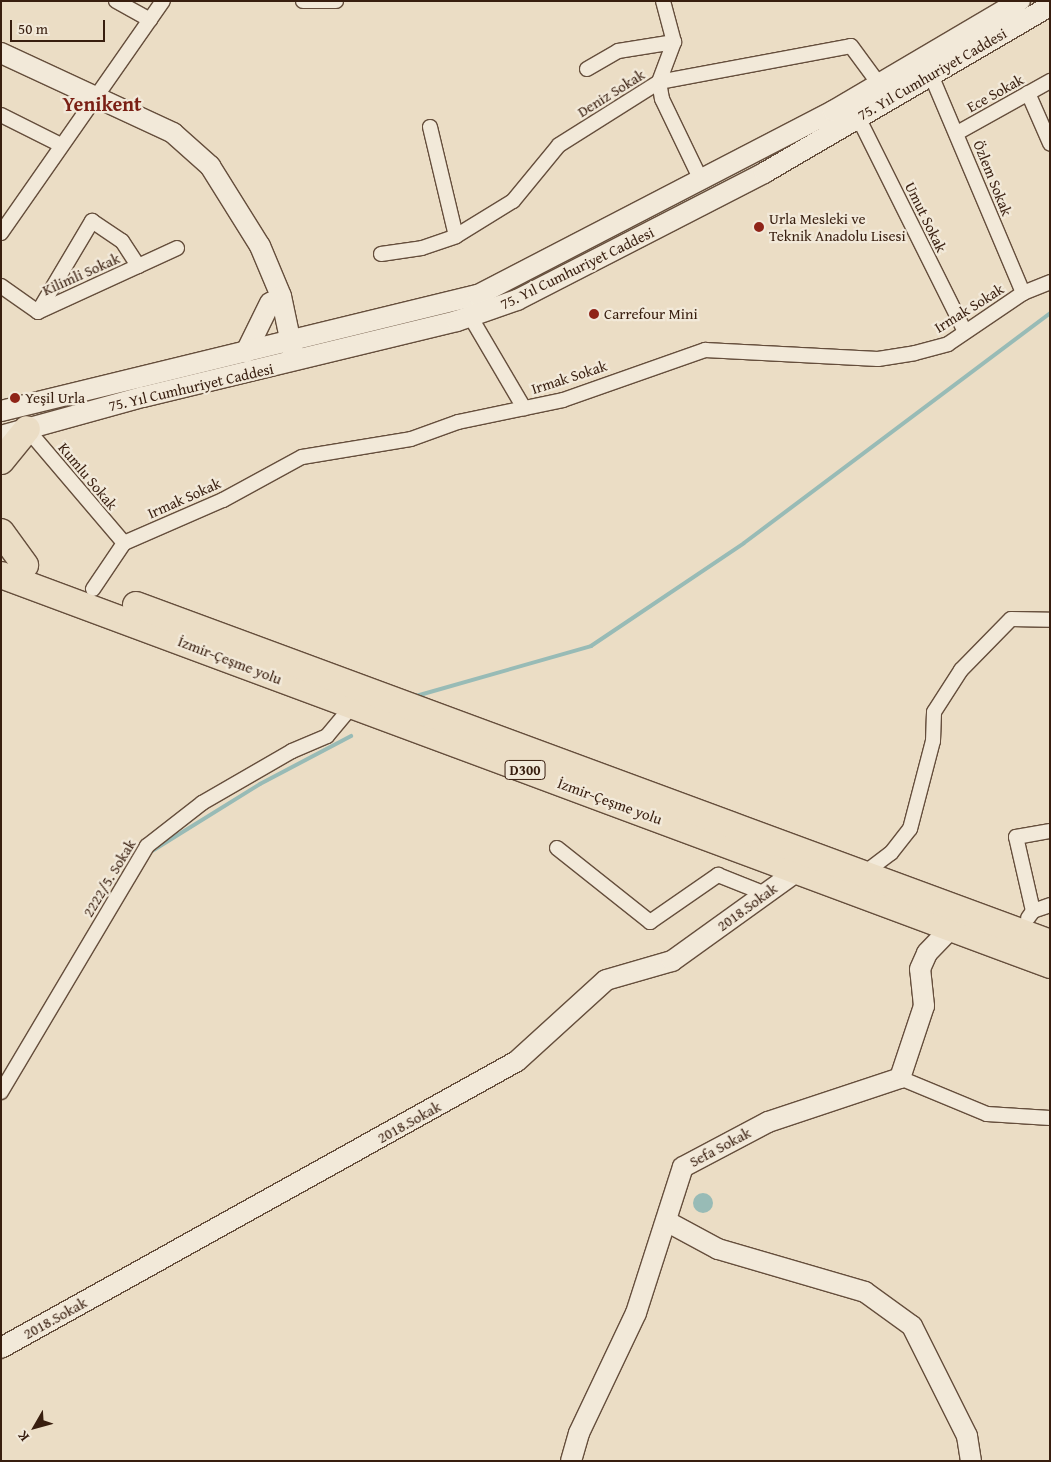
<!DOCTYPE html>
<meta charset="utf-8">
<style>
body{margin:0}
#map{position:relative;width:1051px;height:1462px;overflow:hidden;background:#ebddc5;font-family:"Gentium Book Plus",serif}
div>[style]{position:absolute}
.water>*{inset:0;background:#98bbb6}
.round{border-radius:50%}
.stream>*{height:4px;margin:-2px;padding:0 2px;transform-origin:2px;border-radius:2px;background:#98bbb6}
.roads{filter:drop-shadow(1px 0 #654e3c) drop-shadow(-1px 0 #654e3c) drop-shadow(0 1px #654e3c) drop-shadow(0 -1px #654e3c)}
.street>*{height:14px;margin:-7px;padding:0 7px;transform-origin:7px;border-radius:7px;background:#f2e9d9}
.secondary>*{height:20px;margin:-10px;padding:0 10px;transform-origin:10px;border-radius:10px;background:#f2e9d9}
.highway>*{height:26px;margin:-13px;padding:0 13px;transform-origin:13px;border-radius:13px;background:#ebddc5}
.dots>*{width:14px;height:14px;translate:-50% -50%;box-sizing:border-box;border:2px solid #f2e9d9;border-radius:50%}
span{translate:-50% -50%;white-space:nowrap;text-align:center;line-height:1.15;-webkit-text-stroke:4.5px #f2e9d9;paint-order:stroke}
.shield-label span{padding:1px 4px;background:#f2e9d9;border:1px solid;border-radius:4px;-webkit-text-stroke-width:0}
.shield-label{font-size:14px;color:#381e0f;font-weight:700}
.street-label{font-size:15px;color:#381e0f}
.poi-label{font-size:15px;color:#381e0f}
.left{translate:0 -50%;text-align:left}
.district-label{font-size:20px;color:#7a1f14;font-weight:700}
.frame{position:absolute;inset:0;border:2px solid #381e0f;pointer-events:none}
.north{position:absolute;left:10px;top:1402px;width:50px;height:50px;-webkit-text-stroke:4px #f2e9d9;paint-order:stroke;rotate:232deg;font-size:14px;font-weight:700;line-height:20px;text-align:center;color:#381e0f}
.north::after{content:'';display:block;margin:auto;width:18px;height:22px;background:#381e0f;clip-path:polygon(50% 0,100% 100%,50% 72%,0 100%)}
.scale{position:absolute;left:10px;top:20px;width:95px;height:22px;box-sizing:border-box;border:2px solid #381e0f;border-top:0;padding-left:6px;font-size:15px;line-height:18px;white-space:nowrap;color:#381e0f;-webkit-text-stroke:4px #f2e9d9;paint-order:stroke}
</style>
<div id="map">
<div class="water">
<div class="round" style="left:693px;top:1193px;width:20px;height:20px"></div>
</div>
<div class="stream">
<div style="left:416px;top:696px;width:182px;rotate:-15.9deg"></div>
<div style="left:591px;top:646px;width:184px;rotate:-33.9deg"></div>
<div style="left:744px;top:543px;width:383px;rotate:-36.9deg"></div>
<div style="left:152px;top:851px;width:127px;rotate:-31.8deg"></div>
<div style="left:260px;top:784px;width:103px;rotate:-27.8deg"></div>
</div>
<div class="roads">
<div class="street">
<div style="left:116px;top:1px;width:39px;rotate:29deg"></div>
<div style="left:303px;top:1px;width:33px"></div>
<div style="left:663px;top:1px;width:42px;rotate:75deg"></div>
<div style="left:674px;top:42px;width:43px;rotate:110.6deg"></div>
<div style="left:659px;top:82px;width:17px;rotate:80deg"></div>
<div style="left:662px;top:99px;width:90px;rotate:64.3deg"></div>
<div style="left:587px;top:69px;width:36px;rotate:-30deg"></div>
<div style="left:618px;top:51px;width:57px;rotate:-9.1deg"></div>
<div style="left:931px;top:75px;width:237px;rotate:67.1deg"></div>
<div style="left:1028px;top:93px;width:55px;rotate:66.3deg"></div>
<div style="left:1px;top:115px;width:67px;rotate:26.6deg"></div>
<div style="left:858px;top:117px;width:240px;rotate:63.5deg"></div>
<div style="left:430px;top:127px;width:112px;rotate:76.6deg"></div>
<div style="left:957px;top:133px;width:107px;rotate:-29.2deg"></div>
<div style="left:1px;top:233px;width:283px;rotate:-55.1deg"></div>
<div style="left:381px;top:254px;width:41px;rotate:-8.3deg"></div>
<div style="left:422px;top:248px;width:36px;rotate:-19deg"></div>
<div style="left:456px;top:236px;width:67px;rotate:-31.6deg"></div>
<div style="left:513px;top:201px;width:72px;rotate:-50.6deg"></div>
<div style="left:559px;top:145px;width:118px;rotate:-32.2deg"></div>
<div style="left:659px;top:82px;width:195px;rotate:-10.6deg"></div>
<div style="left:851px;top:46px;width:47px;rotate:53.6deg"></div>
<div style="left:1px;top:286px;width:45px;rotate:35.1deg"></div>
<div style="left:38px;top:312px;width:153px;rotate:-24.7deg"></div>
<div style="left:38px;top:312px;width:106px;rotate:-59.3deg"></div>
<div style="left:92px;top:221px;width:36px;rotate:34deg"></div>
<div style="left:122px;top:241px;width:30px;rotate:57deg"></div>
<div style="left:470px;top:316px;width:107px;rotate:59.6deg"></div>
<div style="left:27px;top:429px;width:150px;rotate:49.6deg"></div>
<div style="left:93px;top:589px;width:55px;rotate:-56deg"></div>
<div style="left:124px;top:543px;width:108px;rotate:-23.5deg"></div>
<div style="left:223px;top:500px;width:90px;rotate:-28.6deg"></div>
<div style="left:302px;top:457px;width:110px;rotate:-9.4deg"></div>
<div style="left:411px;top:439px;width:50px;rotate:-19.9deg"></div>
<div style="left:458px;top:422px;width:107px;rotate:-11.8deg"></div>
<div style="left:563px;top:400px;width:151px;rotate:-19.4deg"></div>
<div style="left:705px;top:350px;width:173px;rotate:3deg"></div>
<div style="left:878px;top:359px;width:37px;rotate:-9deg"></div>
<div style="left:915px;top:353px;width:34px;rotate:-15deg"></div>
<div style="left:948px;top:344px;width:91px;rotate:-34.2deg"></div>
<div style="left:1023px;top:293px;width:29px;rotate:-22deg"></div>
<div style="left:557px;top:848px;width:119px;rotate:38.5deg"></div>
<div style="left:650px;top:922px;width:83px;rotate:-34.7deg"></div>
<div style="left:718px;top:875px;width:52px;rotate:21.6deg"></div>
<div style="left:863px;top:874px;width:35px;rotate:-37deg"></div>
<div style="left:891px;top:853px;width:31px;rotate:-52deg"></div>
<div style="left:910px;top:829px;width:91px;rotate:-75.4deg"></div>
<div style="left:933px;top:741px;width:29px;rotate:-88deg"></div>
<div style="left:934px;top:712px;width:50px;rotate:-57.3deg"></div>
<div style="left:961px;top:670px;width:71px;rotate:-45.6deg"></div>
<div style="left:1011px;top:619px;width:39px;rotate:1deg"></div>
<div style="left:1033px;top:911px;width:76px;rotate:-102.9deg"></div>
<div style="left:1016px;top:837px;width:35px;rotate:-10deg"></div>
<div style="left:1028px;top:918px;width:9px;rotate:-54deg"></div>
<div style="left:1033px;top:911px;width:18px;rotate:-19deg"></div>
<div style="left:900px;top:1078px;width:94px;rotate:22.5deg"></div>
<div style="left:987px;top:1114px;width:63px;rotate:3.6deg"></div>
<div style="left:1px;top:1092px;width:286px;rotate:-59.3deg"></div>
<div style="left:147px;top:846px;width:70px;rotate:-38deg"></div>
<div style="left:202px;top:803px;width:104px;rotate:-30deg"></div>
<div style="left:292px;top:751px;width:38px;rotate:-23deg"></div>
<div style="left:327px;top:736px;width:39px;rotate:-50deg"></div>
</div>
<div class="secondary">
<div style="left:1px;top:53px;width:190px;rotate:24.9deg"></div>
<div style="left:173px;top:133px;width:50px;rotate:41.7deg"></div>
<div style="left:210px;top:166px;width:94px;rotate:58deg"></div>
<div style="left:260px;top:246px;width:54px;rotate:67.2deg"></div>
<div style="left:281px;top:296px;width:58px;rotate:78.1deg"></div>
<div style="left:246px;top:352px;width:55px;rotate:-63.9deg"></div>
<div style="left:1px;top:411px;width:491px;rotate:-13.7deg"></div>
<div style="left:478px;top:295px;width:400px;rotate:-27.4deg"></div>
<div style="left:833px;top:111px;width:217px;rotate:-30.5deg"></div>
<div style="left:1px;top:436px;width:147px;rotate:-15.4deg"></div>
<div style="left:143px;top:397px;width:323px;rotate:-13.6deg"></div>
<div style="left:457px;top:321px;width:64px;rotate:-19.3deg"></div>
<div style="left:517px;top:300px;width:278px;rotate:-27.2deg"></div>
<div style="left:764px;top:173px;width:331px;rotate:-30.3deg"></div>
<div style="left:666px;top:1221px;width:59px;rotate:28.3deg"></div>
<div style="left:718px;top:1249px;width:153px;rotate:16.3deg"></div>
<div style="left:865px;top:1292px;width:58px;rotate:35.9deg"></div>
<div style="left:912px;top:1326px;width:123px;rotate:63.4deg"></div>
<div style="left:967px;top:1436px;width:25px;rotate:81deg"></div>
<div style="left:1px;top:1348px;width:590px;rotate:-29.08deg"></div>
<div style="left:517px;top:1061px;width:120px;rotate:-42.3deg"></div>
<div style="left:606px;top:980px;width:69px;rotate:-16.1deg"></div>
<div style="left:672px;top:961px;width:153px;rotate:-35.7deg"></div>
<div style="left:571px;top:1461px;width:29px;rotate:-74deg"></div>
<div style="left:579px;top:1433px;width:133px;rotate:-64.6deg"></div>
<div style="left:636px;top:1313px;width:153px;rotate:-72.2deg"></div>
<div style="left:683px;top:1167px;width:96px;rotate:-27.9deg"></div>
<div style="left:768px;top:1122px;width:139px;rotate:-18.4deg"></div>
<div style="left:900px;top:1078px;width:76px;rotate:-71.6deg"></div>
<div style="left:924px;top:1006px;width:37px;rotate:-96deg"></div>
<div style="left:920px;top:969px;width:17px;rotate:-66deg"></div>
<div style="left:927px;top:953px;width:33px;rotate:-46deg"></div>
</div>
<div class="highway">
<div style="left:1px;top:461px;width:41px;rotate:-50.9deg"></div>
<div style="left:1px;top:532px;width:41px;rotate:54deg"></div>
<div style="left:1px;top:575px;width:1119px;rotate:20.39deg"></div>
<div style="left:136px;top:605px;width:974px;rotate:20.29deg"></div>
</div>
</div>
<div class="dots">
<div style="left:759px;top:227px;background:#8f2418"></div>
<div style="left:594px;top:314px;background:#8f2418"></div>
<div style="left:15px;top:398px;background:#8f2418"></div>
</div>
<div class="shield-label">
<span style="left:525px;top:770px">D300</span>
</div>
<div class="street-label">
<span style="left:932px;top:74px;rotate:-30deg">75. Yıl Cumhuriyet Caddesi</span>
<span style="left:611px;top:93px;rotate:-32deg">Deniz Sokak</span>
<span style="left:995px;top:93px;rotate:-29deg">Ece Sokak</span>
<span style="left:993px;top:178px;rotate:68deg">Özlem Sokak</span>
<span style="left:926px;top:217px;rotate:64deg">Umut Sokak</span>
<span style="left:577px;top:268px;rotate:-26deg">75. Yıl Cumhuriyet Caddesi</span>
<span style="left:81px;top:274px;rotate:-24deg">Kilimli Sokak</span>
<span style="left:969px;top:308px;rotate:-32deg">Irmak Sokak</span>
<span style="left:569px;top:377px;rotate:-18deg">Irmak Sokak</span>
<span style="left:191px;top:387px;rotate:-13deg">75. Yıl Cumhuriyet Caddesi</span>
<span style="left:88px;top:476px;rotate:50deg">Kumlu Sokak</span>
<span style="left:184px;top:498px;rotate:-24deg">Irmak Sokak</span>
<span style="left:230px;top:660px;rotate:21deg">İzmir-Çeşme yolu</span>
<span style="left:610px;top:801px;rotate:20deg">İzmir-Çeşme yolu</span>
<span style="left:109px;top:878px;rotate:-59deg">2222/5. Sokak</span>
<span style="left:747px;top:907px;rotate:-36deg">2018.Sokak</span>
<span style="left:409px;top:1122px;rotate:-29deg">2018.Sokak</span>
<span style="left:720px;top:1147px;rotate:-28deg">Sefa Sokak</span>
<span style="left:55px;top:1318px;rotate:-29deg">2018.Sokak</span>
</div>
<div class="poi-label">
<span class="left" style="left:769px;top:227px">Urla Mesleki ve<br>Teknik Anadolu Lisesi</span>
<span class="left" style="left:604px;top:314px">Carrefour Mini</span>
<span class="left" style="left:25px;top:398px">Yeşil Urla</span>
</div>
<div class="district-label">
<span style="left:102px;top:103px">Yenikent</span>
</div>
<div class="frame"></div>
<div class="north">K</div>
<div class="scale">50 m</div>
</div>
